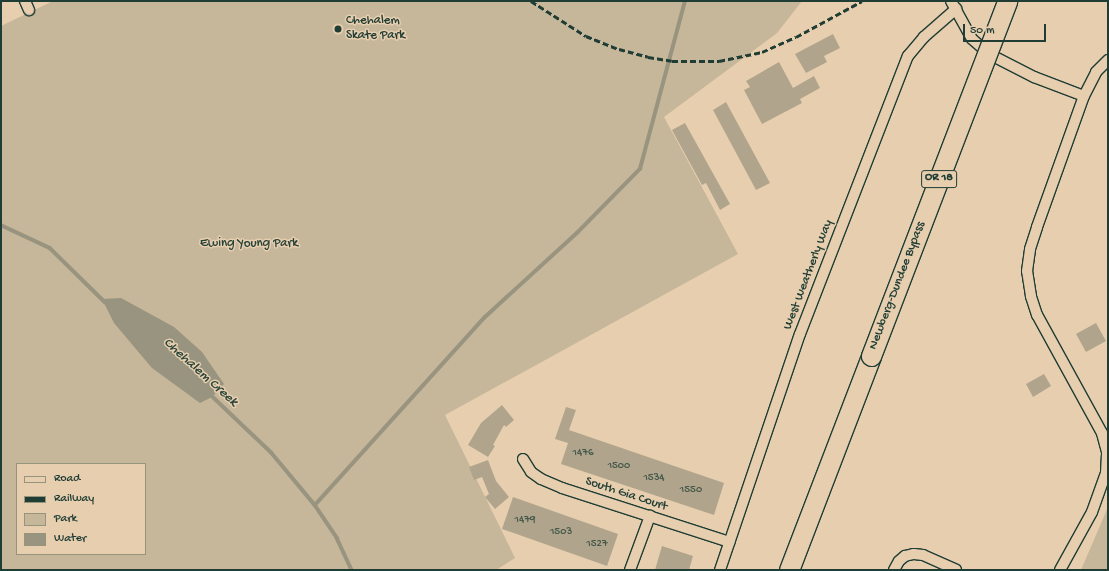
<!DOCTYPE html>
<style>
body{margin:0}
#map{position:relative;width:1109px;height:571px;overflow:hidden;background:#e7ceaf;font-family:"Gochi Hand",sans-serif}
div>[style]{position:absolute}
.green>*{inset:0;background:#c6b69a}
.water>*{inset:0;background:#98947f}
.stream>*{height:3.5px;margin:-1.75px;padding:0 1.75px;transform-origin:1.75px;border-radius:1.75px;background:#98947f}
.building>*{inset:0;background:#b0a58c}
.roads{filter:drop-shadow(1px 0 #1f3d34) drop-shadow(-1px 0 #1f3d34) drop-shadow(0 1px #1f3d34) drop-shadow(0 -1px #1f3d34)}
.street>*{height:10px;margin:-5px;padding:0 5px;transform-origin:5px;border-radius:5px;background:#e7ceaf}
.highway>*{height:19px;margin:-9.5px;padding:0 9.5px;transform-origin:9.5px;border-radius:9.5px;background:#e7ceaf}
.rail>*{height:3px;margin-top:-1.5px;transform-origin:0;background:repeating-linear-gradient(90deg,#1f3d34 0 6px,transparent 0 9px)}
.bridges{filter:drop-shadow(1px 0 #1f3d34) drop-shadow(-1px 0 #1f3d34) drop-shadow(0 1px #1f3d34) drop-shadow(0 -1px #1f3d34)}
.highway-bridge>*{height:19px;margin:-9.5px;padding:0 9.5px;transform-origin:9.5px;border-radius:9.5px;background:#e7ceaf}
.dots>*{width:11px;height:11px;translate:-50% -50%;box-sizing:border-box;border:2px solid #e7ceaf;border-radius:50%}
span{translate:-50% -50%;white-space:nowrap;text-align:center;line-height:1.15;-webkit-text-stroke:3px #e7ceaf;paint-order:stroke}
.number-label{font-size:11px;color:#43574a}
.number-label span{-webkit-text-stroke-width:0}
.shield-label span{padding:1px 3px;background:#e7ceaf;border:1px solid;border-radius:3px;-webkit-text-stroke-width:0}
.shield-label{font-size:12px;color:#1f3d34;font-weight:700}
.poi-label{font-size:13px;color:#1f3d34}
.left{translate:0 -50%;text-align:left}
.park-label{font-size:13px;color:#274339}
.street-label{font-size:13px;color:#1f3d34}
.water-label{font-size:14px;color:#2b463c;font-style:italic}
.frame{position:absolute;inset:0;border:2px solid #1f3d34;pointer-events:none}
.legend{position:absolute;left:16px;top:463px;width:130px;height:92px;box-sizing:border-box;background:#e7ceaf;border:1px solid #97947e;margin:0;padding:5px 7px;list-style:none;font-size:12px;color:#1f3d34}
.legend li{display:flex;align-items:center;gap:8px;height:20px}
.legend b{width:20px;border:1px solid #97947e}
.scale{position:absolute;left:963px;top:24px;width:83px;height:18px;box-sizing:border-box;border:2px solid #1f3d34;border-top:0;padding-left:5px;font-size:12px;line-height:14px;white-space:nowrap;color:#1f3d34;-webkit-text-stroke:3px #e7ceaf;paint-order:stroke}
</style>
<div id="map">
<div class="green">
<div style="clip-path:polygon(evenodd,53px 1px,802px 1px,777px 33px,664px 117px,738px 254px,445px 415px,515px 558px,496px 570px,1px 570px,1px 26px,53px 1px,17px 464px,145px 464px,145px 554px,17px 554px,17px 464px)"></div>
<div style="clip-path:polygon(1108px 507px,1108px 570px,1081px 570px)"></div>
</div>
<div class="water">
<div style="clip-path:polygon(121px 298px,174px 327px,202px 352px,224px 384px,212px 397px,200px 403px,152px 368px,114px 323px,102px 299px)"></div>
</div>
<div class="stream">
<div style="left:1px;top:225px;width:54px;rotate:25.1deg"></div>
<div style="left:50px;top:248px;width:77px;rotate:44.5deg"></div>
<div style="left:210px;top:394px;width:84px;rotate:43.6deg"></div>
<div style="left:271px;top:452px;width:69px;rotate:50.3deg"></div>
<div style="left:315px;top:505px;width:40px;rotate:56deg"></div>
<div style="left:337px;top:538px;width:35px;rotate:65deg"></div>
<div style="left:315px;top:505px;width:253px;rotate:-47.9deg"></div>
<div style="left:485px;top:317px;width:125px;rotate:-42.4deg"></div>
<div style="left:577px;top:233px;width:90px;rotate:-45.5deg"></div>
<div style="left:640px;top:169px;width:174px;rotate:-75deg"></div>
</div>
<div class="building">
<div style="clip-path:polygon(833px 34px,840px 48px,824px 56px,827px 62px,806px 73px,795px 54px)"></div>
<div style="clip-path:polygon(779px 62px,793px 88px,814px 76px,820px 88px,800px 99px,802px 103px,762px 124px,744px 90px,750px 87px,746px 81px)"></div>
<div style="clip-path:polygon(726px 102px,770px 183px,756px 190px,713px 110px)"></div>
<div style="clip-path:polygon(685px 123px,730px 204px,720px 210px,706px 183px,702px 185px,672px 130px)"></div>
<div style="clip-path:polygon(1096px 323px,1106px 341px,1086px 352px,1076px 334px)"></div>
<div style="clip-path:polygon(1044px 374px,1051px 386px,1033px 397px,1026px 384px)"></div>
<div style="clip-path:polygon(502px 405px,514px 420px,506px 427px,504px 425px,493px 445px,495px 446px,488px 457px,468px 445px,481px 423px)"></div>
<div style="clip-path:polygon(566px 407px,576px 410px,569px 430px,724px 483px,714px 515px,561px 464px,568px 443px,555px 439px)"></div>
<div style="clip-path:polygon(488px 460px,496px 481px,509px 497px,495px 509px,485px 497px,489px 494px,482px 477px,474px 480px,469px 467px)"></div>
<div style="clip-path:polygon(513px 497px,618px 534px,607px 566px,502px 529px)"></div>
<div style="clip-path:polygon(662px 546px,693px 556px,689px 570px,655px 570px)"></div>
</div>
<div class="roads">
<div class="street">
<div style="left:25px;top:1px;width:10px;rotate:66deg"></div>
<div style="left:951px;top:1px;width:43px;rotate:61.1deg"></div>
<div style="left:972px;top:39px;width:23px;rotate:41deg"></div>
<div style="left:989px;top:54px;width:51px;rotate:27.1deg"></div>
<div style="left:1034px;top:77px;width:53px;rotate:20.8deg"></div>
<div style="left:523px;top:459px;width:15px;rotate:58deg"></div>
<div style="left:531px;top:472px;width:12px;rotate:35deg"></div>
<div style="left:541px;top:479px;width:23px;rotate:23deg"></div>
<div style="left:562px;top:488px;width:176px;rotate:17.9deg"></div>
<div style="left:630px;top:570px;width:58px;rotate:-69.7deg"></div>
<div style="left:720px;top:570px;width:249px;rotate:-71.3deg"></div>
<div style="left:800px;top:334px;width:298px;rotate:-68.8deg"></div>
<div style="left:908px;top:56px;width:25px;rotate:-50deg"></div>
<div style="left:924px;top:37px;width:43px;rotate:-41.2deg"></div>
<div style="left:894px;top:570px;width:10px;rotate:-61deg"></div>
<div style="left:899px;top:561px;width:8px;rotate:-40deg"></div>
<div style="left:905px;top:556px;width:9px;rotate:-13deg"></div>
<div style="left:914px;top:554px;width:9px;rotate:6deg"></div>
<div style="left:923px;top:555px;width:36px;rotate:24deg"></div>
<div style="left:1060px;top:570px;width:66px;rotate:-61.1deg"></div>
<div style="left:1092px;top:512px;width:41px;rotate:-70.3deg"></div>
<div style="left:1106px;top:473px;width:21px;rotate:-87deg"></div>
<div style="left:1107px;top:452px;width:20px;rotate:-105deg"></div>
<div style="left:1102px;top:433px;width:135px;rotate:-118.8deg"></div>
<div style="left:1037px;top:315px;width:20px;rotate:-108deg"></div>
<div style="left:1031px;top:296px;width:25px;rotate:-99deg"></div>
<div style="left:1027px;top:271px;width:22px;rotate:-82deg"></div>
<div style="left:1030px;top:249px;width:23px;rotate:-72deg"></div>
<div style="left:1037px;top:227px;width:139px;rotate:-70.3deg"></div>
<div style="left:1084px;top:96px;width:27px;rotate:-63deg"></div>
<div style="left:1096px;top:72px;width:17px;rotate:-45deg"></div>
</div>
<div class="highway">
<div style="left:789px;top:570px;width:229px;rotate:-69deg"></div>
</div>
</div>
<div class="rail">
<div style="left:531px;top:1px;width:65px;rotate:32.5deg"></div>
<div style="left:586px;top:36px;width:35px;rotate:22deg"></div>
<div style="left:619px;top:49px;width:30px;rotate:15deg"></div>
<div style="left:648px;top:57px;width:24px;rotate:9deg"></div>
<div style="left:672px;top:61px;width:47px"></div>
<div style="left:719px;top:61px;width:44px;rotate:-11.8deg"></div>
<div style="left:762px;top:52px;width:37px;rotate:-24deg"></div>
<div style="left:796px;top:37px;width:75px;rotate:-28.6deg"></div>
</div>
<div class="bridges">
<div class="highway-bridge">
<div style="left:871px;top:356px;width:380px;rotate:-69deg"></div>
</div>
</div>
<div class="dots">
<div style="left:338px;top:29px;background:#1f3d34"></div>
</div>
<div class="number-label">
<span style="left:583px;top:453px">1476</span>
<span style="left:619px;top:466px">1500</span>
<span style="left:654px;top:478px">1534</span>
<span style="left:691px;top:490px">1550</span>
<span style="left:525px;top:520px">1479</span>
<span style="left:561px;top:532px">1503</span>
<span style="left:597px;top:544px">1527</span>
</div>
<div class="shield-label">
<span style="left:939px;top:179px">OR 18</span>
</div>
<div class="poi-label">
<span class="left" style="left:346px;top:29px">Chehalem<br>Skate Park</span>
</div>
<div class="park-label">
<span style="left:249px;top:244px">Ewing Young Park</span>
</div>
<div class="street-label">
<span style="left:809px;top:275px;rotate:-69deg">West Weatherly Way</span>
<span style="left:898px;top:286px;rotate:-69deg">Newberg-Dundee Bypass</span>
<span style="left:626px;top:495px;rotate:18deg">South Gia Court</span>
</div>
<div class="water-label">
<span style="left:200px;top:373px;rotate:42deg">Chehalem Creek</span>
</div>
<div class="frame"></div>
<ul class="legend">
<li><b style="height:5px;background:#e7ceaf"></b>Road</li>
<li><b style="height:5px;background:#1f3d34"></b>Railway</li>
<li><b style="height:11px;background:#c6b69a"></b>Park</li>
<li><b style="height:11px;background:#98947f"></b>Water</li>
</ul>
<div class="scale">50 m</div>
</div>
